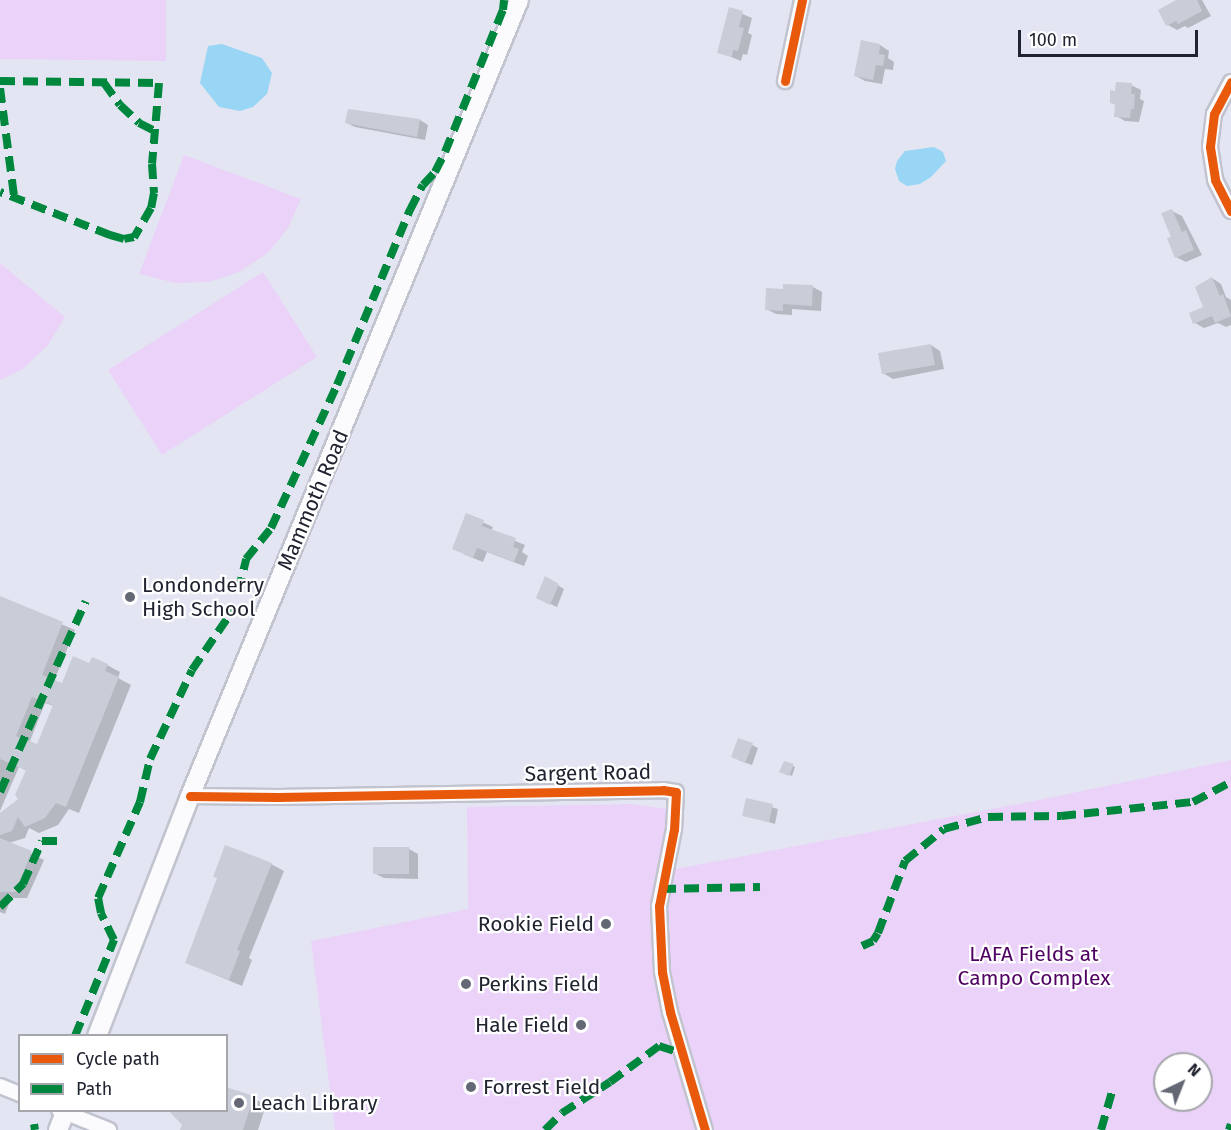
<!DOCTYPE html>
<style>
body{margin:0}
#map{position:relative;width:1231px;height:1130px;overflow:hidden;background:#e3e6f2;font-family:"Fira Sans",sans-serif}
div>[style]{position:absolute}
.green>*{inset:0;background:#ead2f9}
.water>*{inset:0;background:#99d6f5}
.shadow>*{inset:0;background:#0003}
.building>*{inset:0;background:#c8cdd8}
.roads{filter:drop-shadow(2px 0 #c1c3cf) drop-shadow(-2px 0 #c1c3cf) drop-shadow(0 2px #c1c3cf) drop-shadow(0 -2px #c1c3cf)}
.street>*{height:14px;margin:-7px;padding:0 7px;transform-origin:7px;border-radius:7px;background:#fbfbfd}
.secondary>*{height:18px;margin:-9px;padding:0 9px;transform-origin:9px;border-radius:9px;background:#fbfbfd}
.quiet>*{height:8px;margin-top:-4px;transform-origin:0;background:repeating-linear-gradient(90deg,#00873e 0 15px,transparent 0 23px)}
.cycleway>*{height:9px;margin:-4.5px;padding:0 4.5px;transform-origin:4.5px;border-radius:4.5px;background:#e8590c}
.dots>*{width:16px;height:16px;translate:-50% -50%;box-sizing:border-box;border:3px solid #fff;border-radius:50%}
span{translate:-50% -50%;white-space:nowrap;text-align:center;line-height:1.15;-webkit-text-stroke:4.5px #fff;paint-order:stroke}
.street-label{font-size:21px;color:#202330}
.poi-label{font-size:21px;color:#202330}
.left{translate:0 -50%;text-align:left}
.right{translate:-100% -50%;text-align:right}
.park-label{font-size:21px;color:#500063}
.legend{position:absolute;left:18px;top:1034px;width:210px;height:78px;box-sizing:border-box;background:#fff;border:2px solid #a6a7ac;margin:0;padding:8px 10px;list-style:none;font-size:18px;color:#202330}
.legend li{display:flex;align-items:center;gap:12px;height:30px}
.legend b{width:30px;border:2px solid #a6a7ac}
.north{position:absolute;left:1153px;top:1052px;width:60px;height:60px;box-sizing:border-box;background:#fff;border:2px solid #a6a7ac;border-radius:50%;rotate:43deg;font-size:16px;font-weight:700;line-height:24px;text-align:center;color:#202330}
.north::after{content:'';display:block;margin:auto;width:21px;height:27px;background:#646774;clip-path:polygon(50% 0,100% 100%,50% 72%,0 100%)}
.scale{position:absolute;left:1018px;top:30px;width:180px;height:27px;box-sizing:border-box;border:3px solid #202330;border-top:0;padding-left:8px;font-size:18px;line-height:21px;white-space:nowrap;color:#202330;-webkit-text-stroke:4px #fff;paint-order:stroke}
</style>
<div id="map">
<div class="green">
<div style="clip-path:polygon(0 0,166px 0,166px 61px,0 59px)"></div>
<div style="clip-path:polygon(184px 155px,301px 199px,288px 228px,268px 253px,239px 272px,209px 282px,175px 283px,139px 274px)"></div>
<div style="clip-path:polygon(0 263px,65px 317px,48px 345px,23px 369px,0 380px)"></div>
<div style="clip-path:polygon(263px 272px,317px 357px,162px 455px,108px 370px)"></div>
<div style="clip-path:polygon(evenodd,1231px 760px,1231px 1130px,335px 1130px,311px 941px,468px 909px,467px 807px,633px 804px,666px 809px,667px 823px,656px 875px,675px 869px,1034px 801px,1231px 760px,1165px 1064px,1201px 1064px,1201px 1100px,1165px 1100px,1165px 1064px)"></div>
</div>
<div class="water">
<div style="clip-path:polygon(222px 44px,262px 58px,272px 73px,267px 94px,253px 107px,240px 111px,219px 107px,200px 83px,208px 46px)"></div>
<div style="clip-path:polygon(934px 147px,943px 152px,946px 161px,931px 177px,920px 184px,907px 186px,899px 181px,895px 169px,897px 161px,905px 151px)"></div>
</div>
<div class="shadow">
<div style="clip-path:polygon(1179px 0,1202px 0,1211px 16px,1188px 28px,1185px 26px,1177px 30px,1168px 25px)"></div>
<div style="clip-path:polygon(730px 9px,752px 18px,748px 33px,752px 35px,747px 55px,743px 54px,741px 61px,719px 52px)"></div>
<div style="clip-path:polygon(880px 45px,889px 51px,888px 58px,894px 62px,893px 70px,885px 69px,882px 84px,865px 81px,856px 76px)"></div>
<div style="clip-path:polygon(1131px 85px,1141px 90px,1140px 99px,1144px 101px,1139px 122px,1125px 121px,1116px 116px,1116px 105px,1111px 103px,1117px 92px)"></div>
<div style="clip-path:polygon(420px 120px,428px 125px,425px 140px,355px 127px,347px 123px)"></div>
<div style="clip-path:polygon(1172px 211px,1182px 216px,1202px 255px,1186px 262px,1176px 257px)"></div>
<div style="clip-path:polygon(1212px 278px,1221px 284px,1226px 297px,1231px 300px,1231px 325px,1226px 327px,1218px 323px,1204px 328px,1195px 323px,1205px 308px)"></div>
<div style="clip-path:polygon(813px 287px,822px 292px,821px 311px,792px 309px,792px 315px,776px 314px,766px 309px,784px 290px)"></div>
<div style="clip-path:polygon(931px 345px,940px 351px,944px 369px,893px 379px,883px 373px)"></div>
<div style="clip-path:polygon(467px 515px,493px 527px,491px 531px,525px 545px,522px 552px,528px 556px,524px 566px,487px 552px,483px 562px,463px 554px)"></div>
<div style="clip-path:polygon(546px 578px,564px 589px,557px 607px,544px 601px)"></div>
<div style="clip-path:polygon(evenodd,0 598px,75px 630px,54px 681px,63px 685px,90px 665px,107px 665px,120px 672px,118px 678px,131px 685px,79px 813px,69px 809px,58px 825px,39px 833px,29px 828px,25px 838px,9px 843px,44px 860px,27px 898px,11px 898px,5px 914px,0 912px,0 815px,20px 799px,27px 771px,19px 767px,0 811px,0 598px,45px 703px,54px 706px,38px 746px,30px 741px,45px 703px)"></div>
<div style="clip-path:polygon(752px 745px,758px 748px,752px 765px,738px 760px)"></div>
<div style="clip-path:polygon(793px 766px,795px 767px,792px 776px,784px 772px)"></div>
<div style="clip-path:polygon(748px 800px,778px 809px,775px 824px,744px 815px)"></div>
<div style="clip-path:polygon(409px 849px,418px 854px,418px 879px,384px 878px,374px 873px)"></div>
<div style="clip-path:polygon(271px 864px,284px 871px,249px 958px,252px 960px,242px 986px,187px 963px)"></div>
<div style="clip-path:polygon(253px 1098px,266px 1105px,258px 1130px,182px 1130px)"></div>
</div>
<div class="building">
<div style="clip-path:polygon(1176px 0,1197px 0,1202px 11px,1178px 24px,1176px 21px,1166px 26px,1158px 10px)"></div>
<div style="clip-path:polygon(729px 7px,743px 11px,739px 27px,744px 28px,738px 51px,733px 50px,732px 57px,717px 53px)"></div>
<div style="clip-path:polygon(861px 40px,880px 44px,879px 54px,885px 55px,883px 66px,876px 65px,873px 80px,854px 76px)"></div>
<div style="clip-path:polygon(1116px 82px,1132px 83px,1131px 94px,1135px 94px,1134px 109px,1131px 109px,1130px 118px,1114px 117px,1115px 104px,1110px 103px,1110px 90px,1115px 91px)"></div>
<div style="clip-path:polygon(348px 109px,420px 119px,417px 137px,345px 123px)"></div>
<div style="clip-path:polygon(1172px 209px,1182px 232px,1186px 230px,1194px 250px,1175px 258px,1167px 238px,1171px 237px,1161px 213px)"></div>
<div style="clip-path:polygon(1212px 277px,1220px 296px,1223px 294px,1231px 316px,1215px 323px,1212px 316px,1193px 324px,1189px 313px,1203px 307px,1195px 287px)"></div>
<div style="clip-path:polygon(783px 284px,813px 285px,812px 306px,783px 304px,783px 311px,765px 310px,766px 288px,783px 289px)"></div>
<div style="clip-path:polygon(931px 344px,935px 365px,882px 374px,878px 353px)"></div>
<div style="clip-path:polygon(466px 513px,484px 520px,482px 526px,516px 538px,513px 547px,519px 549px,514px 562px,477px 548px,473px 558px,452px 549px)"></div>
<div style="clip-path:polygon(545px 576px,559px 584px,550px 605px,536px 598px)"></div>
<div style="clip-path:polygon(evenodd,0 596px,63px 622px,42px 675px,62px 683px,73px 656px,89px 663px,92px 657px,108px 664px,105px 671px,119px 677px,66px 807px,56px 803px,45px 818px,25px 827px,18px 817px,12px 831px,0 835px,0 813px,18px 799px,15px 795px,26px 770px,0 759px,0 596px,32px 697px,53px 705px,37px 744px,16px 736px,32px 697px)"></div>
<div style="clip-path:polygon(738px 738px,753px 743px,745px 763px,731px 757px)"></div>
<div style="clip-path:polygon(784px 761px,794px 764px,789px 776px,779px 772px)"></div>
<div style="clip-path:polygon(746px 798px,773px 804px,769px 822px,742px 816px)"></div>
<div style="clip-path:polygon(0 838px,32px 851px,15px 892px,0 892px)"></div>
<div style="clip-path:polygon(225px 845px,272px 863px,237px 950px,240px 951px,229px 980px,185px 963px,217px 878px,213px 877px)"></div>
<div style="clip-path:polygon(373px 847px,409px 847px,409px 874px,373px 874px)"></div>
<div style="clip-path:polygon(226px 1087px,254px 1096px,243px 1130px,180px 1130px,182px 1125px,168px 1110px,226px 1110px)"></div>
</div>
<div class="roads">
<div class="street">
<div style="left:785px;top:81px;width:83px;rotate:-78.1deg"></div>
<div style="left:1231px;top:82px;width:36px;rotate:118deg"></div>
<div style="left:1214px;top:114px;width:33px;rotate:97deg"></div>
<div style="left:1210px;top:147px;width:33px;rotate:81deg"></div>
<div style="left:1215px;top:180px;width:35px;rotate:63deg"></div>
<div style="left:190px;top:796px;width:88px;rotate:0.7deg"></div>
<div style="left:278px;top:797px;width:385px;rotate:-1deg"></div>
<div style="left:663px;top:790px;width:13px;rotate:9deg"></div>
<div style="left:676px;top:792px;width:37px;rotate:93deg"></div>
<div style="left:674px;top:829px;width:78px;rotate:101deg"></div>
<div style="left:659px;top:906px;width:66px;rotate:87.4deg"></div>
<div style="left:662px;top:972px;width:41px;rotate:78.7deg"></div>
<div style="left:670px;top:1012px;width:123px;rotate:73.5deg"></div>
<div style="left:0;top:1086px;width:22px;rotate:22deg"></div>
<div style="left:59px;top:1110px;width:54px;rotate:21.8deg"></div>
</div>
<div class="secondary">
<div style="left:97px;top:1036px;width:257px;rotate:-68.8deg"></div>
<div style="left:190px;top:796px;width:861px;rotate:-67.54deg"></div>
<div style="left:58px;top:1130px;width:22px;rotate:-68deg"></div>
</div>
</div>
<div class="quiet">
<div style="left:0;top:81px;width:159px;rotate:0.7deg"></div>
<div style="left:159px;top:83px;width:81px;rotate:94.9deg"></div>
<div style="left:152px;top:164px;width:29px;rotate:86deg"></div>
<div style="left:154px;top:193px;width:15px;rotate:101deg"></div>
<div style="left:151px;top:208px;width:34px;rotate:120deg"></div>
<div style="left:134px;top:237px;width:10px;rotate:169deg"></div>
<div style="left:124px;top:239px;width:15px;rotate:-164deg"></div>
<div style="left:110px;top:235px;width:118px;rotate:-158.6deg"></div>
<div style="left:104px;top:83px;width:27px;rotate:54deg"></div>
<div style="left:120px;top:105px;width:26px;rotate:43deg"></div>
<div style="left:139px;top:123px;width:18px;rotate:27deg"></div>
<div style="left:0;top:88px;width:109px;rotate:82.6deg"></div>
<div style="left:238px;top:592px;width:34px;rotate:-76deg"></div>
<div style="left:246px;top:559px;width:40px;rotate:-51deg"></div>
<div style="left:271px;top:528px;width:157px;rotate:-65.2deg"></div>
<div style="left:337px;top:385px;width:190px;rotate:-67.4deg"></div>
<div style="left:410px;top:210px;width:28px;rotate:-63deg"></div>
<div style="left:423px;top:185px;width:18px;rotate:-47deg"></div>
<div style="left:435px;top:172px;width:22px;rotate:-63deg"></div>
<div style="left:445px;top:152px;width:153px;rotate:-67.8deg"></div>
<div style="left:503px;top:10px;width:10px;rotate:-84deg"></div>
<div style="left:0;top:792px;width:209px;rotate:-65.8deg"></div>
<div style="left:661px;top:889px;width:99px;rotate:-1.2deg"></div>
<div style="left:0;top:907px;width:33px;rotate:-45deg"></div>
<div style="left:23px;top:884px;width:47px;rotate:-66.2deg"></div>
<div style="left:42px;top:841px;width:20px"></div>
<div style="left:862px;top:946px;width:12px;rotate:-24deg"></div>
<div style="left:873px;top:941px;width:9px;rotate:-58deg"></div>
<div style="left:878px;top:933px;width:77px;rotate:-69.4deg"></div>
<div style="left:905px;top:861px;width:50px;rotate:-39.4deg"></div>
<div style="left:944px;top:829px;width:46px;rotate:-15.3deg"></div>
<div style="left:988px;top:817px;width:73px;rotate:-0.8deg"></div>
<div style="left:1061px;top:816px;width:133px;rotate:-6.1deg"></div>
<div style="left:1193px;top:802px;width:43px;rotate:-27.8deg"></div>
<div style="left:75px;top:1036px;width:104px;rotate:-67.9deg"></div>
<div style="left:114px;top:940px;width:30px;rotate:-116deg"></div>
<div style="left:101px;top:913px;width:15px;rotate:-101deg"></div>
<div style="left:98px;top:898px;width:105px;rotate:-66.4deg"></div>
<div style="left:140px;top:802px;width:44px;rotate:-76.9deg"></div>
<div style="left:150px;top:759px;width:98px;rotate:-64.7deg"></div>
<div style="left:192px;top:670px;width:73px;rotate:-55.7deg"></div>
<div style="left:34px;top:1124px;width:6px;rotate:81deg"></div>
<div style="left:545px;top:1130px;width:24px;rotate:-45deg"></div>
<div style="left:562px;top:1113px;width:57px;rotate:-32.9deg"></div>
<div style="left:610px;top:1082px;width:61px;rotate:-36.3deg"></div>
<div style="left:659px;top:1046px;width:26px;rotate:18deg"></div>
<div style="left:1101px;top:1130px;width:40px;rotate:-74deg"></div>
<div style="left:1229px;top:1130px;width:6px;rotate:-72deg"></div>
</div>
<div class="cycleway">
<div style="left:785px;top:81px;width:83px;rotate:-78.1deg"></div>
<div style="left:1231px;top:82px;width:36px;rotate:118deg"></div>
<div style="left:1214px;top:114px;width:33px;rotate:97deg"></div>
<div style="left:1210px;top:147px;width:33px;rotate:81deg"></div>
<div style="left:1215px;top:180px;width:35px;rotate:63deg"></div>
<div style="left:190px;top:796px;width:88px;rotate:0.7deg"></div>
<div style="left:278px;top:797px;width:385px;rotate:-1deg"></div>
<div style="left:663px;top:790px;width:13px;rotate:9deg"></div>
<div style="left:676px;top:792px;width:37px;rotate:93deg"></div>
<div style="left:674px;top:829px;width:78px;rotate:101deg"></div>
<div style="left:659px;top:906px;width:66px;rotate:87.4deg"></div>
<div style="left:662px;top:972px;width:41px;rotate:78.7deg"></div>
<div style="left:670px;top:1012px;width:123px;rotate:73.5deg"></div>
</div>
<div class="dots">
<div style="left:130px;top:597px;background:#646774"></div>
<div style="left:606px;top:924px;background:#646774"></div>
<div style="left:466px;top:984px;background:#646774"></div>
<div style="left:581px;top:1025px;background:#646774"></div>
<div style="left:471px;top:1087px;background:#646774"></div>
<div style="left:239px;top:1103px;background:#646774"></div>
</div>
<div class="street-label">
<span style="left:313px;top:500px;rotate:-67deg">Mammoth Road</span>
<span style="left:588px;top:773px;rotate:-1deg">Sargent Road</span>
</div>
<div class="poi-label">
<span class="left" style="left:142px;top:597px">Londonderry<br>High School</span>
<span class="right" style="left:594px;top:924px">Rookie Field</span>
<span class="left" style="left:478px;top:984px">Perkins Field</span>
<span class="right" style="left:569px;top:1025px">Hale Field</span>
<span class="left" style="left:483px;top:1087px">Forrest Field</span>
<span class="left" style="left:251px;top:1103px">Leach Library</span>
</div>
<div class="park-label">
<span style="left:1034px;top:966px">LAFA Fields at<br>Campo Complex</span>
</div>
<ul class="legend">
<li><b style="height:8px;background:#e8590c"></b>Cycle path</li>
<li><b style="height:8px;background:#00873e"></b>Path</li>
</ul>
<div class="north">N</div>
<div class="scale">100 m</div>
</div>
